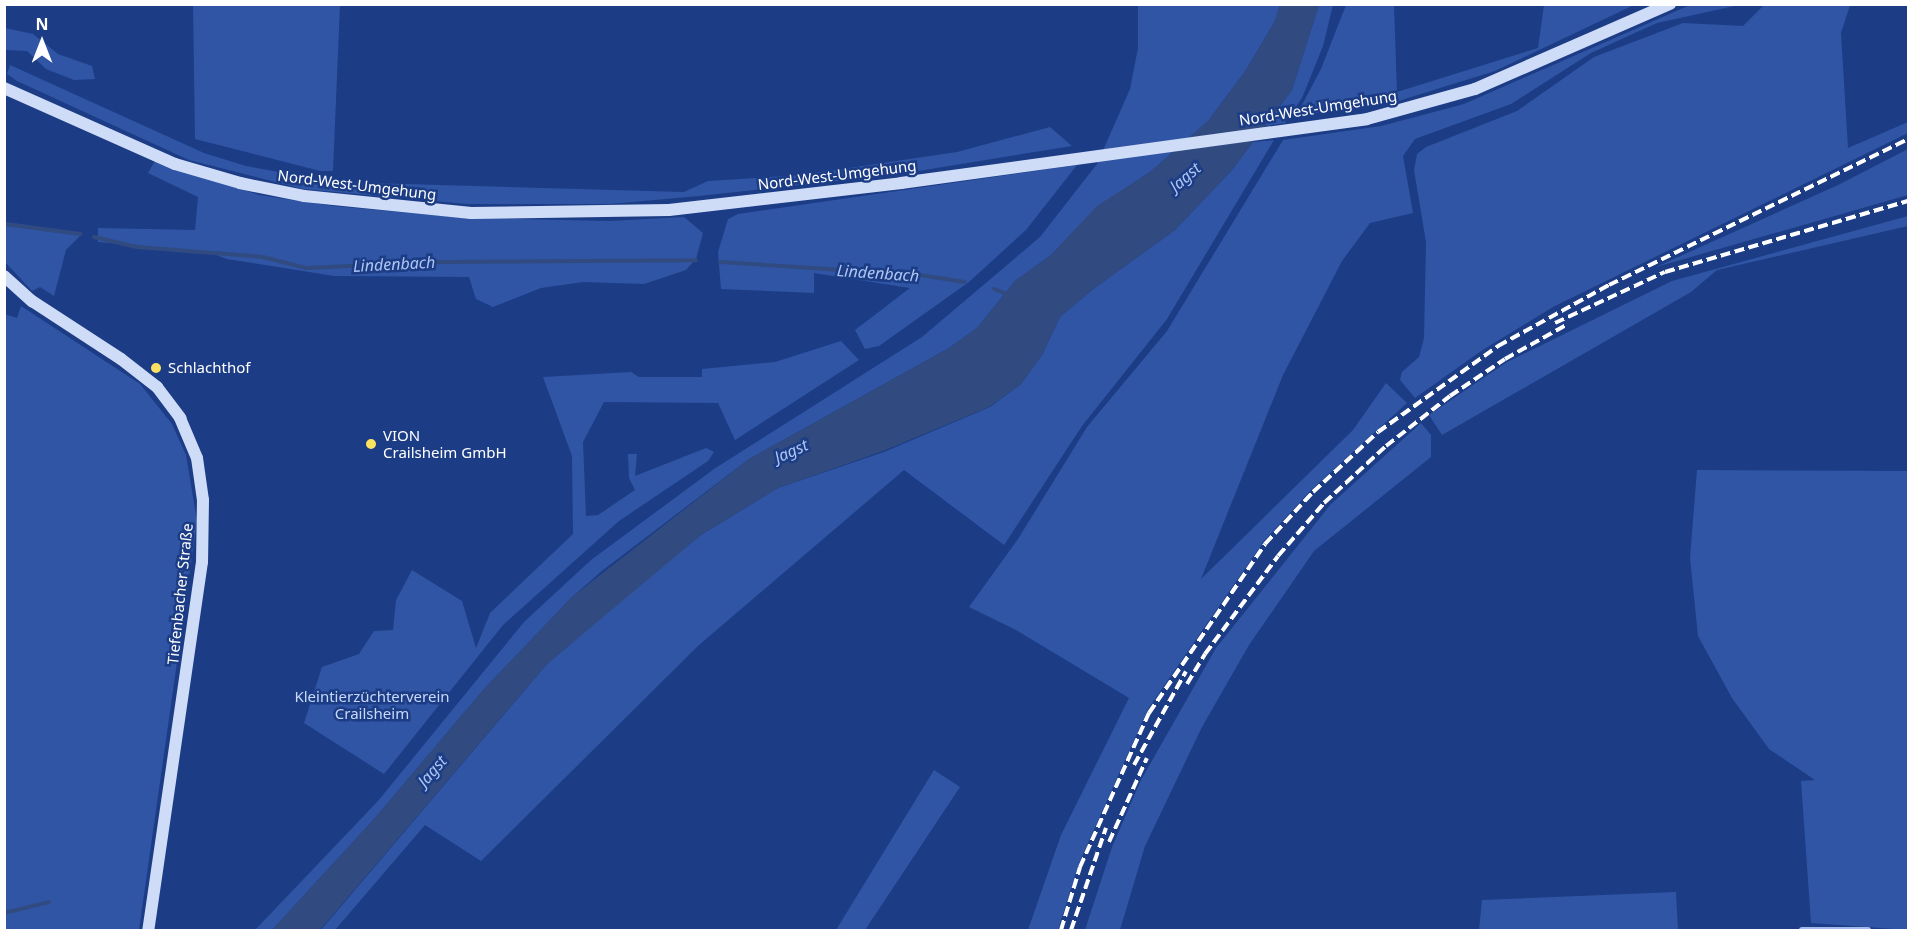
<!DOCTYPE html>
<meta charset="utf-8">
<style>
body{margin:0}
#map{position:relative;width:1913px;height:935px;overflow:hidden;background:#1c3d86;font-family:"Noto Sans",sans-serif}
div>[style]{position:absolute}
.green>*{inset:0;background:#2f55a4}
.water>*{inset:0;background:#314b81}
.stream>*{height:4px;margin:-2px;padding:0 2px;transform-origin:2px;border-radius:2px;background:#314b81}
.minor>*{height:6px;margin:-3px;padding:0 3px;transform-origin:3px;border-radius:3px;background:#a3bbeb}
.secondary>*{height:12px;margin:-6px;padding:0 6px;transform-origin:6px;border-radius:6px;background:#cfdcf8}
.rail>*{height:4px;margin-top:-2px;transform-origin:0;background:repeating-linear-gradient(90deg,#fff 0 10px,transparent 0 14.5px)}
.dots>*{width:16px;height:16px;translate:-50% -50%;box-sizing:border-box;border:3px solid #1c3d86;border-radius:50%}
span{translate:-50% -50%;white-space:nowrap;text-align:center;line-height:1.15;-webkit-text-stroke:5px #1c3d86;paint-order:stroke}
.street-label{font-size:15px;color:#fff}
.poi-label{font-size:15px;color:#fff}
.left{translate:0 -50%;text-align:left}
.park-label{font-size:15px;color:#c8d8f8}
.water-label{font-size:16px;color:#afc6f3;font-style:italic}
.frame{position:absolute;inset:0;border:6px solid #fff;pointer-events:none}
.north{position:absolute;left:12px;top:12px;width:60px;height:60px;-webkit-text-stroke:4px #1c3d86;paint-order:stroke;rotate:0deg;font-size:16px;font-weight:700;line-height:24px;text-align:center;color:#fff}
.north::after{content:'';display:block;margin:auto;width:21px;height:27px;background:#fff;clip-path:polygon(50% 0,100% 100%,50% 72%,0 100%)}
</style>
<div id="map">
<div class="green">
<div style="clip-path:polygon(193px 5px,340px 5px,333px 171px,320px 171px,195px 139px)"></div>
<div style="clip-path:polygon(1138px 5px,1280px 5px,1275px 21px,1246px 70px,1208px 121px,1150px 172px,1097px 207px,1051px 255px,1015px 281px,977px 328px,949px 348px,749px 459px,603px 570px,572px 597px,484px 689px,375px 818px,272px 930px,255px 930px,378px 801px,524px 622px,591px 560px,714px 469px,922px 337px,1040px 237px,1097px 164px,1130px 89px,1138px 48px)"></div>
<div style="clip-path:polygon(1319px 5px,1333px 5px,1323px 46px,1302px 98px,1285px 123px,1265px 126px,1292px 90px)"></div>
<div style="clip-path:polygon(1346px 5px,1394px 5px,1397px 92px,1538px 48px,1544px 5px,1634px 5px,1495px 71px,1395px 102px,1296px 116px,1321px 69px)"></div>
<div style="clip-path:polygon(1690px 5px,1739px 5px,1657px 23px,1591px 53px,1511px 104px,1415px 139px,1403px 156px,1413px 213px,1370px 223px,1342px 261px,1283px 375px,1201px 579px,1353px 430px,1386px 383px,1407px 403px,1312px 489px,1264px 541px,1148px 709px,1079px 863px,1058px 930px,1028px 930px,1061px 835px,1129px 698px,1016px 630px,969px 607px,1018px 539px,1087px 427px,1167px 331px,1283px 140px,1381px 126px,1464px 104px)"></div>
<div style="clip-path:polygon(1764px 5px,1850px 5px,1841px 33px,1848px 148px,1908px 122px,1908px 133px,1553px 307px,1481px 351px,1415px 398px,1400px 380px,1402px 372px,1419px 357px,1424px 338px,1426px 242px,1414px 170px,1417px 154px,1426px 147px,1517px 111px,1594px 57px,1683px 23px,1743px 26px)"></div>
<div style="clip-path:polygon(5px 28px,33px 34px,58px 54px,92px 66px,95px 79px,74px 80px,46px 69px,27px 51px,5px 50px)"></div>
<div style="clip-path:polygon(10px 65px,204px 153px,246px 166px,333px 182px,684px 192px,708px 181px,802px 175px,957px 152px,1050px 127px,1072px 146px,900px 174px,699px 196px,610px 204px,467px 204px,303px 189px,189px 160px,17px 81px,7px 74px)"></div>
<div style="clip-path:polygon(1274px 140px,1167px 319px,1082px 426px,1004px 545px,904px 470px,699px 645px,481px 861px,425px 825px,335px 930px,321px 930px,547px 664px,642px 583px,701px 535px,778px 488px,884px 452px,990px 407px,1021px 384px,1042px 355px,1060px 317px,1092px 290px,1175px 230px,1232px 170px,1253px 142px)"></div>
<div style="clip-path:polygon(1908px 149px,1908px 195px,1656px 267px,1838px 185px)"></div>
<div style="clip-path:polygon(155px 161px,259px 195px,333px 206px,467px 218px,610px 221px,684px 217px,703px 233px,696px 259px,686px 270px,644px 284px,583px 282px,541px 288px,493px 307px,476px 299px,469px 277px,334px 276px,227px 259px,208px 252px,98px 242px,98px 228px,195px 230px,198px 197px,148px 173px)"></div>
<div style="clip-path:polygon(1077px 165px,1026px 230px,969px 282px,879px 346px,865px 349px,855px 330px,910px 288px,814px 273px,814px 293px,721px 289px,718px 252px,728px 219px,738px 214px)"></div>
<div style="clip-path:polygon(1908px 216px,1908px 226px,1717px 270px,1691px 292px,1442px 435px,1429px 415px,1507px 362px,1672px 281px)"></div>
<div style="clip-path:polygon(5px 222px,83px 233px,66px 250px,54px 296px,40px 287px,32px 291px,5px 262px)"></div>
<div style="clip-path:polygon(21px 306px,140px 384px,172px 424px,186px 455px,197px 521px,139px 930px,5px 930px,4px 314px,17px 318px)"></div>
<div style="clip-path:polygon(841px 341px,859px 360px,735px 440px,718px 403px,604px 402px,583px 442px,586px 516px,598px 515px,635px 490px,629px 478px,628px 454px,637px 454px,635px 476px,706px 448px,714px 452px,708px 461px,619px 521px,503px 625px,384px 774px,304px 723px,322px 667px,359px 654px,374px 631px,393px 630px,396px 600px,412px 570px,462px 601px,476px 648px,490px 613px,573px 534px,572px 456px,543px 377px,631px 372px,639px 377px,702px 377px,702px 369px,775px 362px)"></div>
<div style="clip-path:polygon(1421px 423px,1431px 435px,1431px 457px,1314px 551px,1249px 645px,1202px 727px,1145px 846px,1120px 930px,1085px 930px,1112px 847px,1141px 780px,1216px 648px,1331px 504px)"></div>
<div style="clip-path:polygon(1697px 470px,1908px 471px,1908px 930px,1811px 923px,1801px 781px,1815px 780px,1769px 749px,1732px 698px,1698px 636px,1690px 558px)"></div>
<div style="clip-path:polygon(934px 770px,960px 787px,865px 930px,836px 930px)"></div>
<div style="clip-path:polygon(1676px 892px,1678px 930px,1479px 930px,1482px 900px)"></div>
</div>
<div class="water">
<div style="clip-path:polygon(1280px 5px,1319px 5px,1292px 90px,1232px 170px,1175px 230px,1092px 290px,1060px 317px,1042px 355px,1021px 384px,989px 407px,883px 451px,778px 488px,701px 535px,547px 664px,320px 930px,272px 930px,375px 818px,484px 689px,572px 597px,749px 459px,949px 348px,977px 328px,1015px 281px,1051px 255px,1097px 206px,1150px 172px,1208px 121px,1246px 70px,1275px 21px)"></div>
</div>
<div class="stream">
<div style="left:4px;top:224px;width:77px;rotate:7.5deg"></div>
<div style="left:94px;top:237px;width:44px;rotate:13.1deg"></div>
<div style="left:137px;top:247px;width:126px;rotate:4.5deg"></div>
<div style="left:263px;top:257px;width:44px;rotate:14.3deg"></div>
<div style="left:306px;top:268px;width:134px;rotate:-2.6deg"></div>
<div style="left:440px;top:262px;width:256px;rotate:-0.4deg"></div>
<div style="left:720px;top:262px;width:200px;rotate:3.7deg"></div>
<div style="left:920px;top:275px;width:45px;rotate:9deg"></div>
<div style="left:994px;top:289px;width:17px;rotate:21deg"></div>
<div style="left:4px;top:913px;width:46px;rotate:-13.7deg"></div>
</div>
<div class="minor">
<div style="left:1802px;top:930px;width:66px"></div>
</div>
<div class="secondary">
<div style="left:4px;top:88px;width:187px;rotate:24deg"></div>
<div style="left:175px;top:164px;width:68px;rotate:16.3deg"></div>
<div style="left:240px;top:183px;width:65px;rotate:11.5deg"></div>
<div style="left:304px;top:196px;width:168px;rotate:5.8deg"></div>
<div style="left:471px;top:213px;width:198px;rotate:-0.9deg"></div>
<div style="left:669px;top:210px;width:234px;rotate:-6.6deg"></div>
<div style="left:901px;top:183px;width:470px;rotate:-7.8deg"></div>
<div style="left:1367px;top:119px;width:112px;rotate:-15.5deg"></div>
<div style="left:1475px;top:89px;width:213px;rotate:-23.6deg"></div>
<div style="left:4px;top:276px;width:38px;rotate:42deg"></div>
<div style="left:32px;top:301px;width:106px;rotate:33.1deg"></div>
<div style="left:121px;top:359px;width:46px;rotate:37.9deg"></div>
<div style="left:157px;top:387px;width:39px;rotate:53deg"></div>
<div style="left:180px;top:418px;width:43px;rotate:67deg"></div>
<div style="left:197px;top:458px;width:42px;rotate:81.9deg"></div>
<div style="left:203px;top:500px;width:62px;rotate:90.9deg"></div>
<div style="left:202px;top:562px;width:372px;rotate:98.3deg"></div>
</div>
<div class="rail">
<div style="left:1555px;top:323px;width:121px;rotate:-24.9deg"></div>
<div style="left:1665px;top:272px;width:253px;rotate:-16.3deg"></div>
<div style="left:1187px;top:684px;width:35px;rotate:-59deg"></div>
<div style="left:1205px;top:654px;width:122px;rotate:-53.3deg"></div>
<div style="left:1278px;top:556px;width:70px;rotate:-49deg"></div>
<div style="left:1324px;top:503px;width:84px;rotate:-42.6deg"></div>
<div style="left:1386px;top:446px;width:81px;rotate:-38deg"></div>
<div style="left:1450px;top:396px;width:66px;rotate:-33.9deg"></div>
<div style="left:1505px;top:359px;width:72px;rotate:-29.1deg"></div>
<div style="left:1134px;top:765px;width:107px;rotate:-61deg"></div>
<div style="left:1109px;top:842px;width:92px;rotate:-65.7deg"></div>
<div style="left:1061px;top:930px;width:66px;rotate:-73.2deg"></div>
<div style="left:1080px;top:867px;width:169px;rotate:-65.9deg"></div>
<div style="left:1149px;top:713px;width:205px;rotate:-55.5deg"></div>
<div style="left:1265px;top:544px;width:71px;rotate:-47.3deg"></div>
<div style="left:1313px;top:492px;width:88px;rotate:-42.7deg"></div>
<div style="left:1378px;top:432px;width:148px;rotate:-35.6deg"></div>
<div style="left:1498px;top:346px;width:127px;rotate:-28.8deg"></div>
<div style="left:1609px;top:285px;width:333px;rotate:-26deg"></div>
<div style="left:1071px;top:930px;width:108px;rotate:-71.1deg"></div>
</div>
<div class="dots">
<div style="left:156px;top:368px;background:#fce261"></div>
<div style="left:371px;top:444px;background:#fce261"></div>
</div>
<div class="street-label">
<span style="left:1318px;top:108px;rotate:-9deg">Nord-West-Umgehung</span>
<span style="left:837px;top:175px;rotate:-7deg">Nord-West-Umgehung</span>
<span style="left:357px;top:185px;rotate:7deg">Nord-West-Umgehung</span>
<span style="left:180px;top:594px;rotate:-84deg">Tiefenbacher Straße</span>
</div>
<div class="poi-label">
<span class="left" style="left:168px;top:368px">Schlachthof</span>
<span class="left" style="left:383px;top:444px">VION<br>Crailsheim GmbH</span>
</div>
<div class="park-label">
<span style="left:372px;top:705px">Kleintierzüchterverein<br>Crailsheim</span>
</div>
<div class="water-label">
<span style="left:1185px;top:177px;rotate:-41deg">Jagst</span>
<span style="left:394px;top:264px;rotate:-3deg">Lindenbach</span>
<span style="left:878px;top:273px;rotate:4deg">Lindenbach</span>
<span style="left:791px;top:451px;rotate:-24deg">Jagst</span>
<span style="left:432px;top:771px;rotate:-49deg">Jagst</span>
</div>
<div class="frame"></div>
<div class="north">N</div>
</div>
